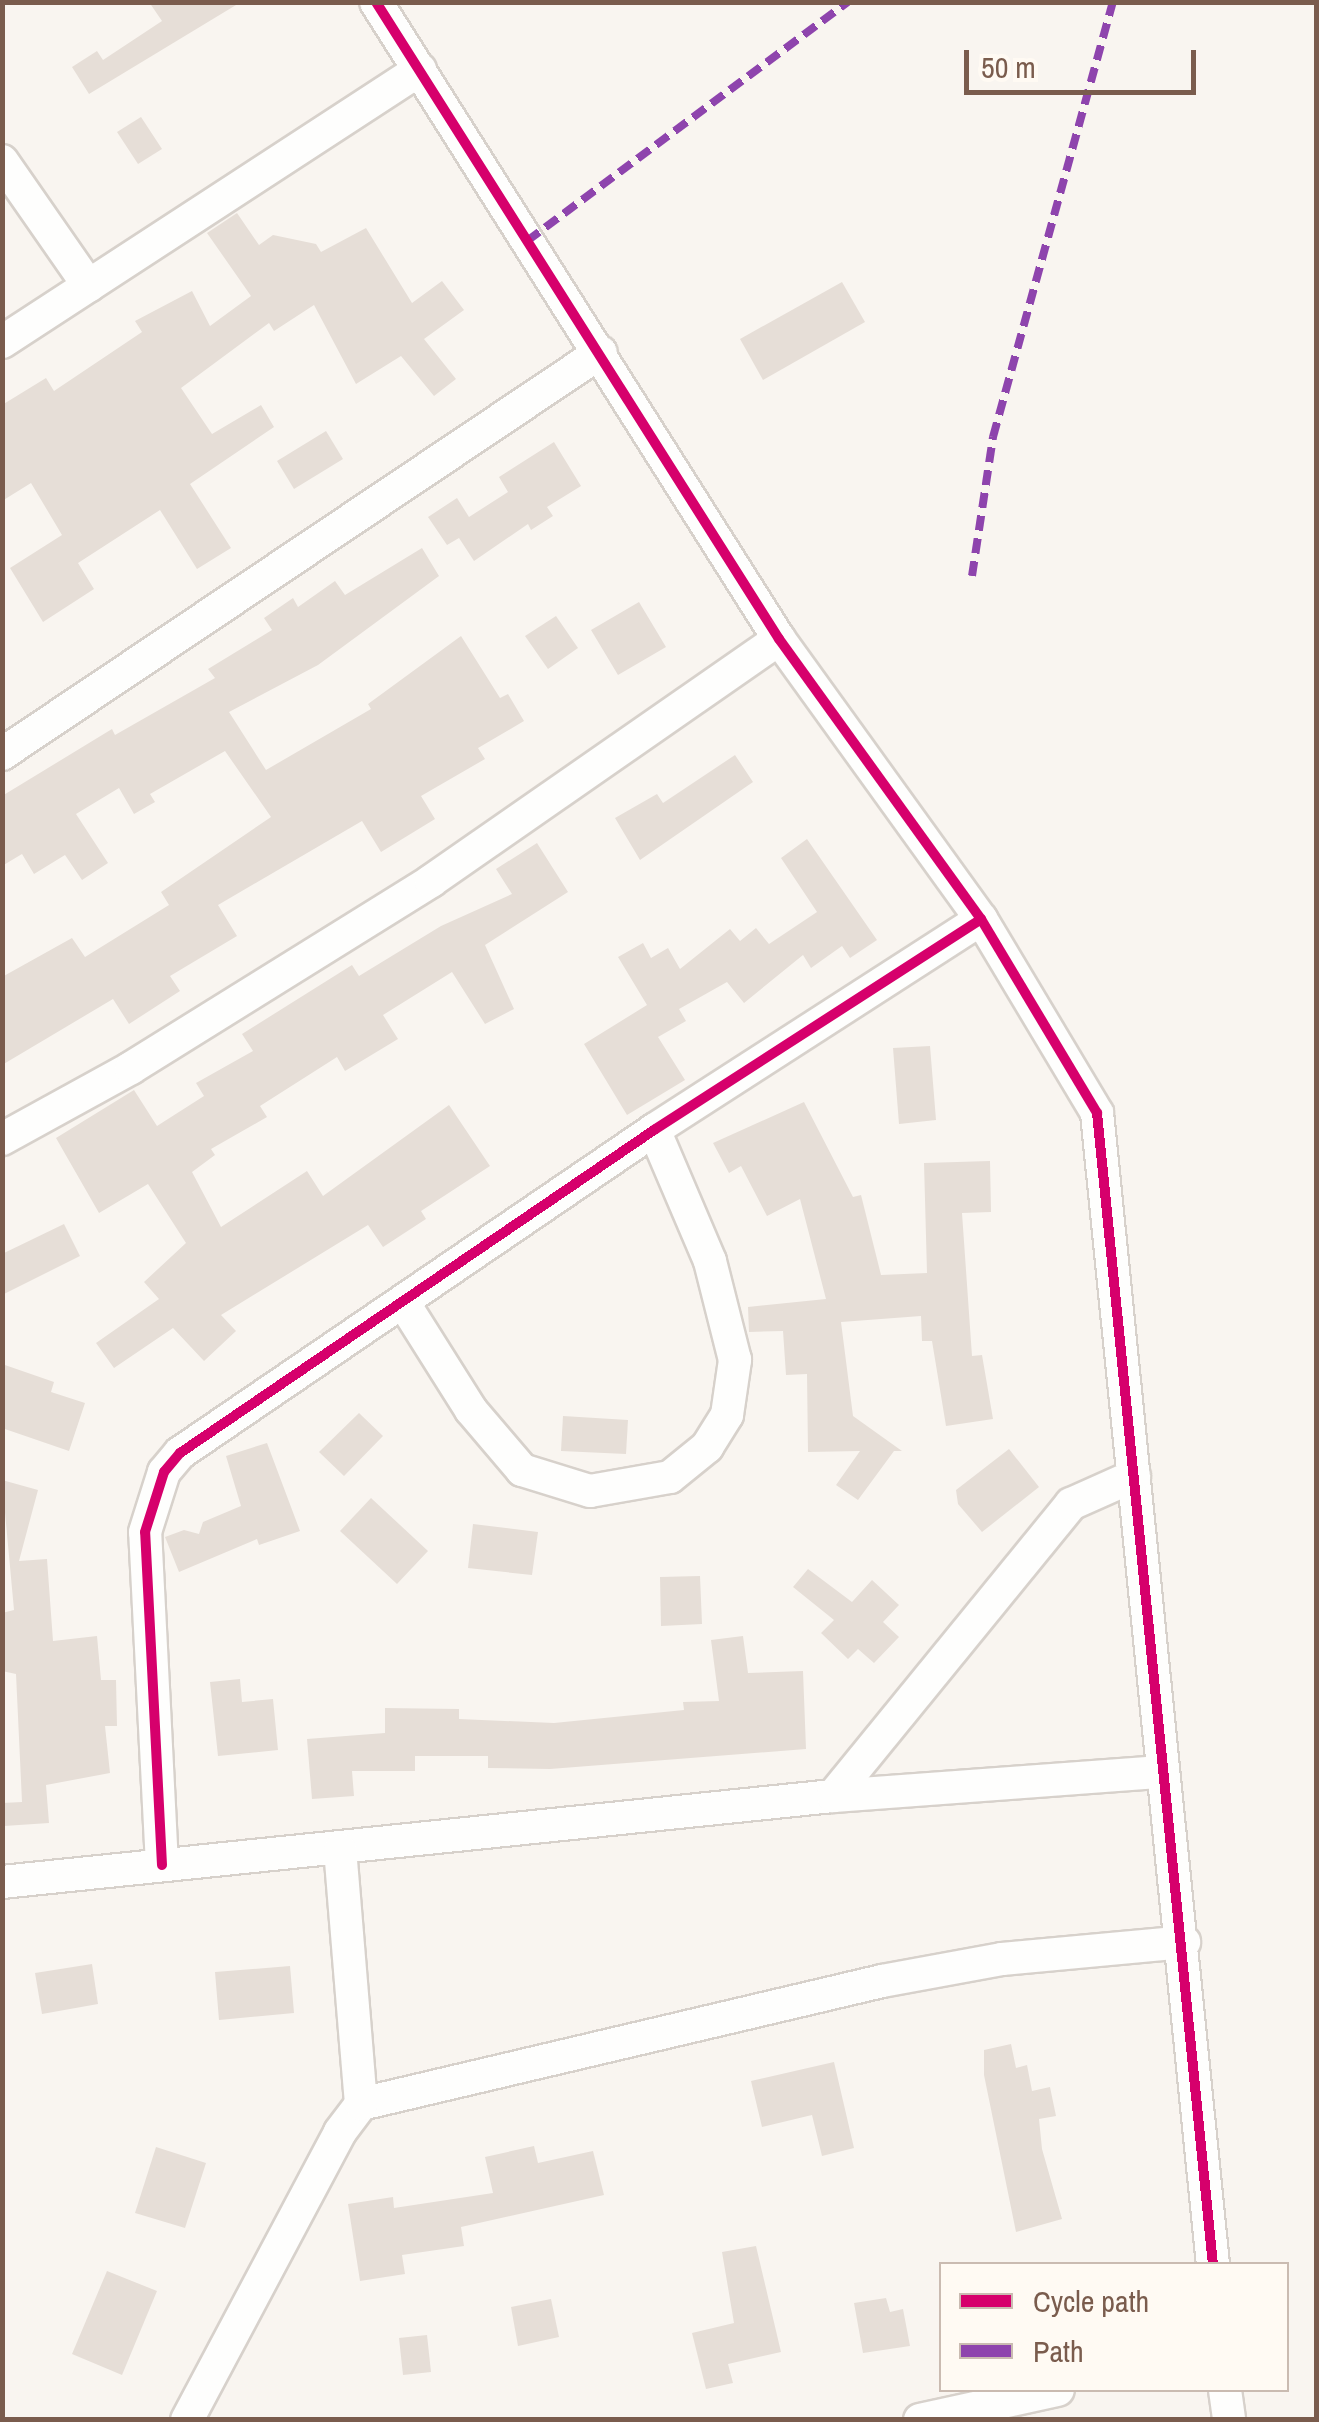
<!DOCTYPE html>
<style>
body{margin:0}
#map{position:relative;width:1319px;height:2422px;overflow:hidden;background:#f9f5f0;font-family:"Archivo Narrow",sans-serif}
div>[style]{position:absolute}
.building>*{inset:0;background:#e6ded7}
.roads{filter:drop-shadow(2px 0 #d7d1cb) drop-shadow(-2px 0 #d7d1cb) drop-shadow(0 2px #d7d1cb) drop-shadow(0 -2px #d7d1cb)}
.minor>*{height:32px;margin:-16px;padding:0 16px;transform-origin:16px;border-radius:16px;background:#fefefd}
.quiet>*{height:8px;margin-top:-4px;transform-origin:0;background:repeating-linear-gradient(90deg,#8e44ad 0 15px,transparent 0 23px)}
.cycleway>*{height:10px;margin:-5px;padding:0 5px;transform-origin:5px;border-radius:5px;background:#d6006c}
span{translate:-50% -50%;white-space:nowrap;text-align:center;line-height:1.15;-webkit-text-stroke:8px #fffaf3;paint-order:stroke}
.frame{position:absolute;inset:0;border:5px solid #7a5c4d;pointer-events:none}
.legend{position:absolute;left:939px;top:2262px;width:350px;height:130px;box-sizing:border-box;background:#fffaf3;border:2px solid #cabbb1;margin:0;padding:12px 18px;list-style:none;font-size:30px;color:#7a5c4d}
.legend li{display:flex;align-items:center;gap:20px;height:50px}
.legend b{width:50px;border:2px solid #cabbb1}
.scale{position:absolute;left:964px;top:50px;width:232px;height:45px;box-sizing:border-box;border:5px solid #7a5c4d;border-top:0;padding-left:12px;font-size:30px;line-height:35px;white-space:nowrap;color:#7a5c4d;-webkit-text-stroke:8px #fffaf3;paint-order:stroke}
</style>
<div id="map">
<div class="building">
<div style="clip-path:polygon(149px 2px,241px 2px,89px 94px,72px 67px,97px 51px,103px 60px,162px 21px)"></div>
<div style="clip-path:polygon(141px 117px,162px 149px,138px 164px,117px 132px)"></div>
<div style="clip-path:polygon(237px 213px,259px 245px,273px 235px,316px 244px,321px 252px,366px 228px,412px 303px,442px 281px,464px 310px,424px 339px,456px 379px,434px 396px,401px 356px,356px 384px,314px 305px,274px 331px,269px 323px,181px 388px,212px 434px,261px 405px,274px 427px,190px 484px,231px 548px,197px 569px,160px 510px,78px 563px,94px 589px,43px 622px,10px 568px,62px 535px,31px 483px,2px 501px,2px 405px,46px 378px,54px 391px,142px 332px,135px 321px,192px 291px,210px 326px,251px 296px,207px 233px)"></div>
<div style="clip-path:polygon(842px 282px,865px 322px,763px 380px,740px 339px)"></div>
<div style="clip-path:polygon(326px 431px,343px 459px,294px 489px,277px 461px)"></div>
<div style="clip-path:polygon(554px 442px,581px 486px,547px 507px,553px 516px,531px 530px,528px 524px,474px 561px,459px 538px,447px 545px,428px 517px,457px 498px,469px 517px,508px 492px,499px 477px)"></div>
<div style="clip-path:polygon(422px 548px,439px 576px,318px 665px,229px 712px,266px 770px,371px 709px,368px 704px,461px 636px,500px 698px,508px 694px,524px 721px,478px 748px,485px 759px,421px 796px,435px 819px,381px 852px,362px 821px,218px 905px,237px 936px,170px 976px,180px 991px,129px 1024px,113px 999px,2px 1065px,2px 977px,72px 938px,85px 957px,169px 905px,161px 892px,271px 817px,225px 751px,150px 794px,155px 802px,134px 814px,119px 788px,76px 814px,108px 863px,82px 880px,65px 855px,34px 874px,22px 854px,2px 866px,2px 796px,112px 729px,115px 735px,215px 678px,208px 669px,272px 630px,264px 618px,293px 598px,298px 607px,335px 581px,345px 595px)"></div>
<div style="clip-path:polygon(639px 602px,666px 647px,618px 675px,591px 630px)"></div>
<div style="clip-path:polygon(556px 616px,578px 648px,548px 669px,525px 636px)"></div>
<div style="clip-path:polygon(735px 755px,753px 782px,640px 860px,615px 818px,657px 794px,663px 803px)"></div>
<div style="clip-path:polygon(807px 839px,877px 940px,850px 958px,842px 946px,811px 968px,803px 955px,744px 1003px,727px 982px,679px 1009px,686px 1021px,658px 1037px,685px 1080px,627px 1115px,584px 1044px,647px 1005px,618px 957px,643px 943px,651px 958px,668px 948px,680px 969px,730px 929px,740px 941px,756px 928px,769px 944px,817px 912px,781px 858px)"></div>
<div style="clip-path:polygon(537px 843px,568px 892px,485px 945px,514px 1009px,485px 1024px,452px 972px,383px 1015px,398px 1039px,345px 1071px,337px 1057px,260px 1106px,267px 1117px,211px 1149px,215px 1155px,192px 1172px,221px 1227px,307px 1171px,323px 1196px,449px 1105px,490px 1166px,421px 1211px,426px 1219px,383px 1247px,368px 1225px,221px 1315px,236px 1331px,204px 1361px,173px 1328px,114px 1368px,96px 1343px,159px 1299px,144px 1282px,186px 1243px,148px 1184px,99px 1213px,56px 1138px,134px 1090px,157px 1126px,204px 1096px,196px 1083px,253px 1051px,242px 1034px,352px 965px,359px 976px,441px 926px,512px 894px,496px 869px)"></div>
<div style="clip-path:polygon(930px 1046px,936px 1120px,899px 1124px,893px 1048px)"></div>
<div style="clip-path:polygon(804px 1102px,853px 1197px,861px 1195px,881px 1275px,927px 1273px,924px 1163px,990px 1161px,991px 1212px,962px 1213px,972px 1356px,982px 1355px,993px 1419px,946px 1426px,932px 1341px,922px 1341px,921px 1316px,841px 1322px,853px 1416px,902px 1451px,894px 1451px,858px 1500px,836px 1485px,860px 1451px,808px 1452px,807px 1374px,786px 1375px,783px 1331px,749px 1332px,748px 1307px,826px 1299px,800px 1199px,767px 1216px,741px 1166px,729px 1173px,713px 1143px)"></div>
<div style="clip-path:polygon(64px 1224px,80px 1256px,2px 1295px,2px 1254px)"></div>
<div style="clip-path:polygon(2px 1364px,54px 1382px,51px 1392px,85px 1403px,69px 1451px,2px 1428px)"></div>
<div style="clip-path:polygon(359px 1413px,383px 1436px,344px 1476px,319px 1452px)"></div>
<div style="clip-path:polygon(563px 1416px,628px 1420px,626px 1454px,561px 1451px)"></div>
<div style="clip-path:polygon(267px 1443px,300px 1531px,259px 1545px,257px 1539px,179px 1572px,165px 1537px,184px 1530px,199px 1534px,203px 1522px,241px 1506px,226px 1456px)"></div>
<div style="clip-path:polygon(1009px 1449px,1039px 1487px,982px 1532px,958px 1504px,956px 1490px)"></div>
<div style="clip-path:polygon(2px 1480px,38px 1490px,19px 1561px,47px 1559px,53px 1641px,97px 1636px,101px 1680px,116px 1680px,117px 1726px,105px 1726px,110px 1773px,46px 1785px,49px 1823px,4px 1826px,2px 1803px,22px 1802px,16px 1674px,2px 1671px,2px 1613px,14px 1610px)"></div>
<div style="clip-path:polygon(371px 1498px,428px 1551px,397px 1584px,340px 1531px)"></div>
<div style="clip-path:polygon(473px 1524px,538px 1532px,532px 1575px,468px 1568px)"></div>
<div style="clip-path:polygon(808px 1569px,852px 1602px,872px 1580px,899px 1605px,883px 1622px,899px 1637px,874px 1663px,858px 1649px,848px 1659px,821px 1633px,834px 1620px,793px 1587px)"></div>
<div style="clip-path:polygon(700px 1576px,702px 1624px,661px 1626px,660px 1577px)"></div>
<div style="clip-path:polygon(743px 1636px,748px 1673px,803px 1671px,806px 1749px,550px 1769px,488px 1768px,488px 1756px,415px 1756px,415px 1771px,352px 1771px,354px 1796px,312px 1799px,307px 1739px,385px 1733px,385px 1708px,459px 1709px,459px 1719px,554px 1723px,684px 1710px,683px 1702px,719px 1701px,711px 1640px)"></div>
<div style="clip-path:polygon(240px 1679px,242px 1702px,273px 1699px,278px 1750px,218px 1756px,210px 1682px)"></div>
<div style="clip-path:polygon(92px 1964px,98px 2004px,42px 2014px,35px 1973px)"></div>
<div style="clip-path:polygon(290px 1966px,294px 2013px,219px 2020px,215px 1972px)"></div>
<div style="clip-path:polygon(1011px 2044px,1016px 2068px,1027px 2065px,1032px 2091px,1050px 2087px,1056px 2116px,1039px 2119px,1042px 2149px,1062px 2219px,1016px 2232px,984px 2075px,984px 2050px)"></div>
<div style="clip-path:polygon(834px 2062px,854px 2148px,822px 2156px,812px 2115px,762px 2127px,751px 2081px)"></div>
<div style="clip-path:polygon(534px 2146px,538px 2163px,593px 2151px,604px 2195px,461px 2227px,464px 2246px,402px 2255px,405px 2274px,360px 2281px,348px 2204px,393px 2197px,394px 2208px,493px 2193px,485px 2157px)"></div>
<div style="clip-path:polygon(156px 2147px,206px 2163px,185px 2228px,135px 2213px)"></div>
<div style="clip-path:polygon(756px 2246px,781px 2352px,728px 2364px,733px 2383px,706px 2389px,692px 2333px,734px 2323px,722px 2252px)"></div>
<div style="clip-path:polygon(107px 2271px,157px 2291px,122px 2375px,72px 2354px)"></div>
<div style="clip-path:polygon(886px 2298px,890px 2312px,903px 2309px,910px 2346px,863px 2353px,854px 2303px)"></div>
<div style="clip-path:polygon(551px 2299px,559px 2337px,518px 2346px,511px 2307px)"></div>
<div style="clip-path:polygon(427px 2335px,431px 2372px,403px 2375px,399px 2338px)"></div>
</div>
<div class="roads">
<div class="minor">
<div style="left:376px;top:2px;width:754px;rotate:57.68deg"></div>
<div style="left:779px;top:639px;width:345px;rotate:54.2deg"></div>
<div style="left:981px;top:919px;width:226px;rotate:59.1deg"></div>
<div style="left:1097px;top:1113px;width:1157px;rotate:84.25deg"></div>
<div style="left:2px;top:161px;width:152px;rotate:55.2deg"></div>
<div style="left:2px;top:342px;width:499px;rotate:-33.1deg"></div>
<div style="left:2px;top:754px;width:721px;rotate:-33.87deg"></div>
<div style="left:2px;top:1139px;width:147px;rotate:-28.8deg"></div>
<div style="left:131px;top:1068px;width:354px;rotate:-31.9deg"></div>
<div style="left:431px;top:881px;width:424px;rotate:-34.8deg"></div>
<div style="left:403px;top:1302px;width:128px;rotate:57.8deg"></div>
<div style="left:471px;top:1410px;width:79px;rotate:49.6deg"></div>
<div style="left:522px;top:1470px;width:71px;rotate:17.2deg"></div>
<div style="left:590px;top:1491px;width:81px;rotate:-9.9deg"></div>
<div style="left:670px;top:1477px;width:48px;rotate:-39deg"></div>
<div style="left:707px;top:1447px;width:38px;rotate:-58deg"></div>
<div style="left:727px;top:1415px;width:56px;rotate:-81.7deg"></div>
<div style="left:735px;top:1360px;width:102px;rotate:-104.2deg"></div>
<div style="left:710px;top:1261px;width:142px;rotate:-113.1deg"></div>
<div style="left:833px;top:1796px;width:377px;rotate:-50.8deg"></div>
<div style="left:1071px;top:1504px;width:69px;rotate:-24deg"></div>
<div style="left:162px;top:1865px;width:333px;rotate:-92.9deg"></div>
<div style="left:145px;top:1532px;width:63px;rotate:-72.4deg"></div>
<div style="left:164px;top:1472px;width:25px;rotate:-50deg"></div>
<div style="left:180px;top:1453px;width:574px;rotate:-34.27deg"></div>
<div style="left:654px;top:1130px;width:389px;rotate:-32.8deg"></div>
<div style="left:2px;top:1882px;width:835px;rotate:-5.91deg"></div>
<div style="left:833px;top:1796px;width:330px;rotate:-4.2deg"></div>
<div style="left:361px;top:2104px;width:535px;rotate:-13.28deg"></div>
<div style="left:882px;top:1981px;width:122px;rotate:-10.4deg"></div>
<div style="left:1002px;top:1959px;width:183px;rotate:-5.3deg"></div>
<div style="left:1225px;top:2390px;width:30px;rotate:82deg"></div>
<div style="left:187px;top:2420px;width:326px;rotate:-62deg"></div>
<div style="left:340px;top:2132px;width:35px;rotate:-53deg"></div>
<div style="left:361px;top:2104px;width:255px;rotate:-94.7deg"></div>
<div style="left:920px;top:2420px;width:141px;rotate:-12.3deg"></div>
</div>
</div>
<div class="quiet">
<div style="left:527px;top:241px;width:400px;rotate:-36.7deg"></div>
<div style="left:972px;top:576px;width:141px;rotate:-81.4deg"></div>
<div style="left:993px;top:437px;width:451px;rotate:-74.6deg"></div>
</div>
<div class="cycleway">
<div style="left:376px;top:2px;width:754px;rotate:57.68deg"></div>
<div style="left:779px;top:639px;width:345px;rotate:54.2deg"></div>
<div style="left:981px;top:919px;width:226px;rotate:59.1deg"></div>
<div style="left:1097px;top:1113px;width:1157px;rotate:84.25deg"></div>
<div style="left:162px;top:1865px;width:333px;rotate:-92.9deg"></div>
<div style="left:145px;top:1532px;width:63px;rotate:-72.4deg"></div>
<div style="left:164px;top:1472px;width:25px;rotate:-50deg"></div>
<div style="left:180px;top:1453px;width:574px;rotate:-34.27deg"></div>
<div style="left:654px;top:1130px;width:389px;rotate:-32.8deg"></div>
</div>
<div class="frame"></div>
<ul class="legend">
<li><b style="height:12px;background:#d6006c"></b>Cycle path</li>
<li><b style="height:12px;background:#8e44ad"></b>Path</li>
</ul>
<div class="scale">50 m</div>
</div>
